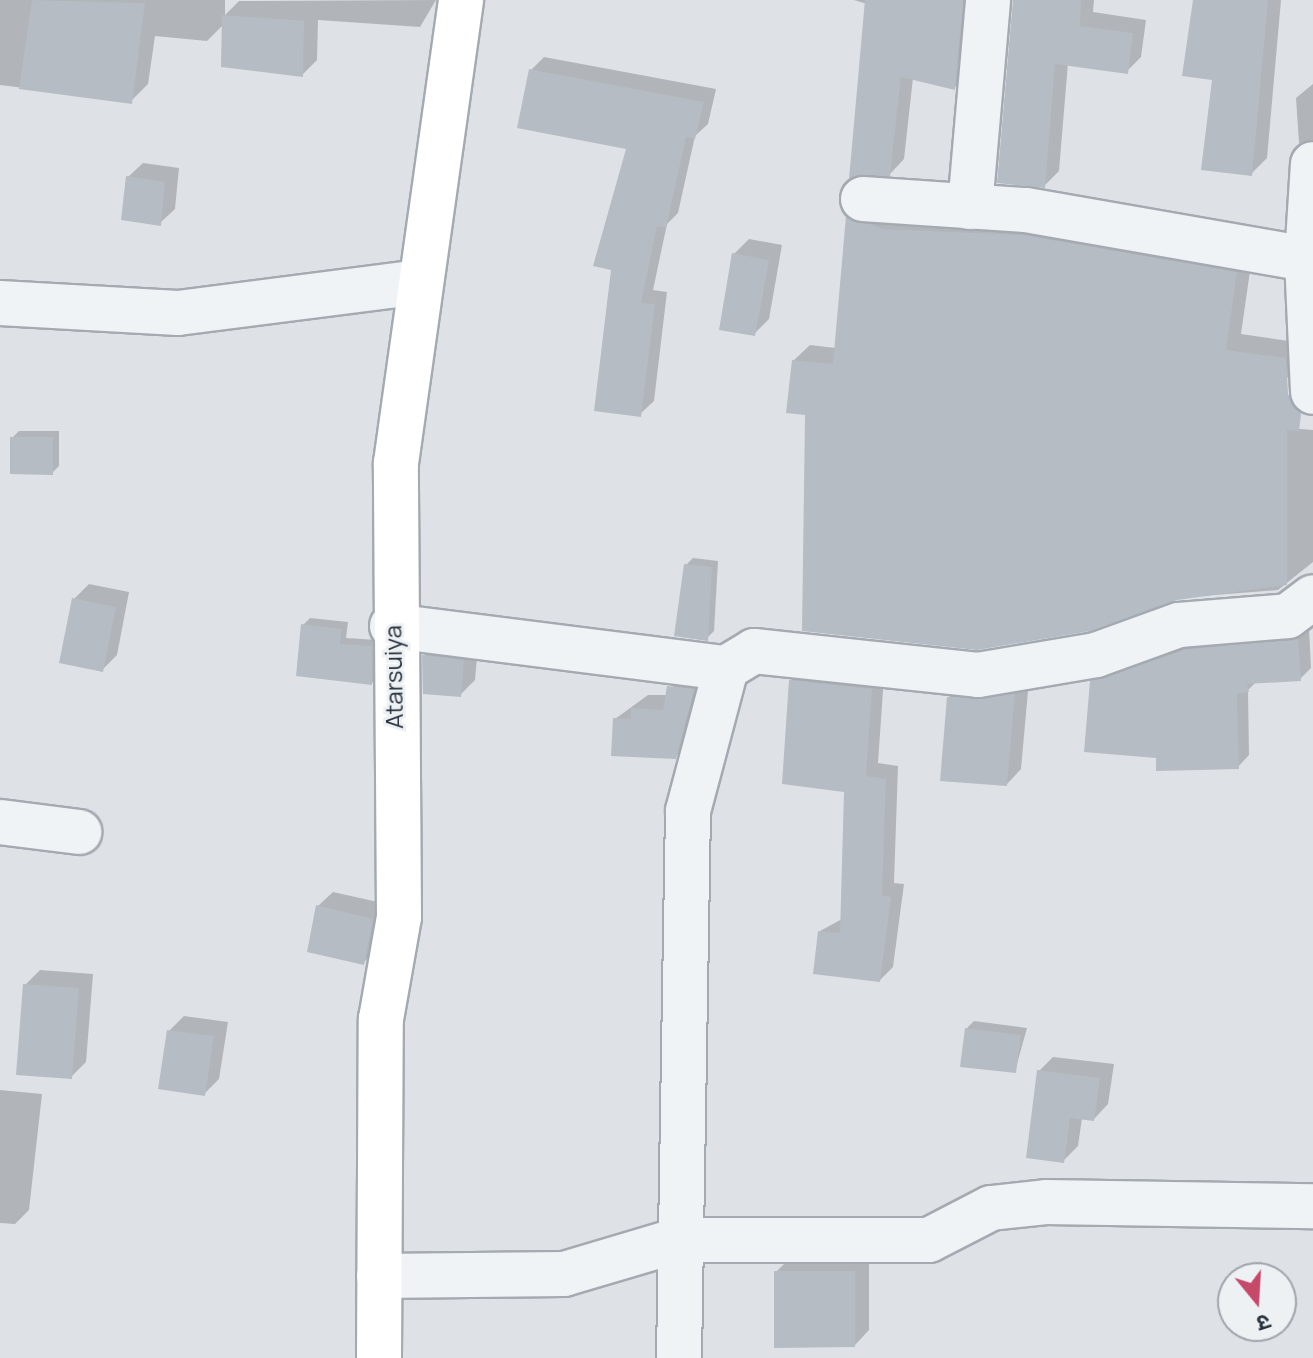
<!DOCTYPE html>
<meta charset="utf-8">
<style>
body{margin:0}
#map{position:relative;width:1313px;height:1358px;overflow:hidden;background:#dee2e7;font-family:Manrope,"Noto Sans Devanagari",sans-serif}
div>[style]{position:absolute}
.shadow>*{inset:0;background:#0003}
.building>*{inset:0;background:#b6bcc3}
.roads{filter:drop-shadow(2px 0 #a4aab1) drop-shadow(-2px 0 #a4aab1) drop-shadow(0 2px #a4aab1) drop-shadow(0 -2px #a4aab1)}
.street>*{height:44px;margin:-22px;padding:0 22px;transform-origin:22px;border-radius:22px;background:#f0f3f5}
.secondary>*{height:44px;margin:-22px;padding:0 22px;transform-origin:22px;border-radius:22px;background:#fff}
span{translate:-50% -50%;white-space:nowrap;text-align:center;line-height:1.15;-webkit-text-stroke:6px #edf1f4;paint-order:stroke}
.street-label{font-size:24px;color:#28323d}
.north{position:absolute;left:1217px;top:1262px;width:80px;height:80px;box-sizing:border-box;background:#edf1f4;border:2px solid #9ea5ab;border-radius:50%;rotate:162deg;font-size:22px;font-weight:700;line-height:32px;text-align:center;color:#28323d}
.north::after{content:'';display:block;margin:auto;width:28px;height:36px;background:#c6496a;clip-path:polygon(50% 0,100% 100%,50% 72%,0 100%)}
</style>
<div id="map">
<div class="shadow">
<div style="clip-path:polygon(0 0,225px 0,225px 15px,239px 1px,436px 0,420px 27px,318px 20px,317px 60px,302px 75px,224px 24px,207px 41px,155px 36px,148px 84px,131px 101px,0 85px)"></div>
<div style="clip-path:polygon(854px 0,975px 0,969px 73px,954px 88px,913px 78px,904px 159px,890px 174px,867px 4px)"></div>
<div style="clip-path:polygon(1014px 0,1094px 0,1093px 12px,1146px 20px,1141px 57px,1127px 71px,1068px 63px,1059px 171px,1044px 186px)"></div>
<div style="clip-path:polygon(1194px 0,1281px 0,1267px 158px,1251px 174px)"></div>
<div style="clip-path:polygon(544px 57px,716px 89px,708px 124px,695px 136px,678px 213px,667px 224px,653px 290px,667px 292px,654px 401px,640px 414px,628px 148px,531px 70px)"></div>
<div style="clip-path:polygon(1313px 84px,1313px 142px,1299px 143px,1296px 98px)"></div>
<div style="clip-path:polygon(143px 163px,179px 168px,175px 209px,160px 223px,128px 177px)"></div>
<div style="clip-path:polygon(864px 201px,1252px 257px,1241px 334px,1302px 343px,1303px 362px,1287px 378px,1104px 413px,1313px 430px,1313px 562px,1278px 590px,1176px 598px,807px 413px,793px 361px,810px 345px,836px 348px,848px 217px)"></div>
<div style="clip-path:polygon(749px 239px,782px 245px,769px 319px,754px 334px,734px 254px)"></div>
<div style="clip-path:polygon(19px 431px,59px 431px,59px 466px,52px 473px,12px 438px)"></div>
<div style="clip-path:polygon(693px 558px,718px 561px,714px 631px,707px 638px,686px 565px)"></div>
<div style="clip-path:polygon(89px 584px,129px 592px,117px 655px,102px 670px,74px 599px)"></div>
<div style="clip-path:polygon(310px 618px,348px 622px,346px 638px,378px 640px,379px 676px,372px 683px,303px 625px)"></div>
<div style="clip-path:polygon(1309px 628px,1311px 668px,1300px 679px,1257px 681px,1248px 690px,1249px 755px,1238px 767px,1158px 756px,1092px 682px,1104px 671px,1197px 639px)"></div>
<div style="clip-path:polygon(439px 641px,478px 646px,475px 680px,460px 695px,424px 656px)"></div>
<div style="clip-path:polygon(804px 667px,884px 676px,878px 763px,898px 766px,894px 883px,904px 884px,893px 967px,880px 980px,820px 931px,842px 919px,846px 791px,790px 681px)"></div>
<div style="clip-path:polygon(683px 672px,708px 675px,690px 742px,675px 757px,615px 719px,648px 695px,667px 695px)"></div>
<div style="clip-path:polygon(1029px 680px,1021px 769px,1007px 784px,948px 698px,963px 683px)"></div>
<div style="clip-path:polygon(333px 892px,387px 904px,378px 948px,363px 963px,318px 906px)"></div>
<div style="clip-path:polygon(40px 970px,93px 974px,86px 1062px,71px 1077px,25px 985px)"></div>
<div style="clip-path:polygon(184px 1016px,228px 1022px,219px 1079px,204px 1094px,169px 1031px)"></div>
<div style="clip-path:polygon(974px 1021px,1027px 1028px,1015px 1071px,967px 1028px)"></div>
<div style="clip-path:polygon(1053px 1057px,1114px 1064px,1108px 1104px,1094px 1119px,1082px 1118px,1078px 1146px,1064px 1160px,1039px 1071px)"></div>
<div style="clip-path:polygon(0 1090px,42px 1094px,29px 1210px,15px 1224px,0 1223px)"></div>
<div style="clip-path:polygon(791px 1257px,869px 1257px,869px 1330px,855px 1345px,776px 1272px)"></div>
</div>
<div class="building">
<div style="clip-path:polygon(32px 0,145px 3px,132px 104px,19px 89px)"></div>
<div style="clip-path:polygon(865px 0,963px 0,955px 90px,901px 77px,890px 176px,849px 179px)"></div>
<div style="clip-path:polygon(1013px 0,1081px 0,1080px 26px,1133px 33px,1128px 74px,1055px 64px,1045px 188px,997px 183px)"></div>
<div style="clip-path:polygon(1193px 0,1268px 0,1252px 176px,1201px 170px,1212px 80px,1182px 76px)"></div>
<div style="clip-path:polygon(222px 15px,304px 21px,303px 77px,221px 67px)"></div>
<div style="clip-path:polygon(529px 69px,704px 102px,695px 139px,686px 137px,666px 228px,657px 226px,641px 303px,655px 304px,641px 417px,594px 411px,611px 270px,593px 266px,626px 149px,517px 128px)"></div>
<div style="clip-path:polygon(126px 176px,165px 182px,161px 226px,121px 220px)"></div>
<div style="clip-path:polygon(846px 216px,884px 229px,1023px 235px,1237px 272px,1226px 350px,1286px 358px,1288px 394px,1301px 414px,1299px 431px,1287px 430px,1287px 585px,1177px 600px,1090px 631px,977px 650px,802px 631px,805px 415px,786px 413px,792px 360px,833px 364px)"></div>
<div style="clip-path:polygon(732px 253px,769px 260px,755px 336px,719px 330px)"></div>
<div style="clip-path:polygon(10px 437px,53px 437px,53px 475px,10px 474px)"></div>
<div style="clip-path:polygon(684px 564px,712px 567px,708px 641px,674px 636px)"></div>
<div style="clip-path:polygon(72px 598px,116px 607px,103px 672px,59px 663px)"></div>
<div style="clip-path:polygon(301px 624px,342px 629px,340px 644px,372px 646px,372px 685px,296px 676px)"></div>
<div style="clip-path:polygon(1298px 638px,1301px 681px,1247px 684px,1249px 692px,1237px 694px,1239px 769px,1156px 771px,1156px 758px,1084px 752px,1090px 681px,1184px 650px)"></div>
<div style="clip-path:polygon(422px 655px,464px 660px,461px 697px,423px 694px)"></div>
<div style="clip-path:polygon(789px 680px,872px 689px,866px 776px,886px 779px,882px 895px,891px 897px,880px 982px,813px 974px,818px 931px,840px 933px,844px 792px,782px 784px)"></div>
<div style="clip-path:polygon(667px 686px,694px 689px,676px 759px,611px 756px,613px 718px,631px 719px,631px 708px,663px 710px)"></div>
<div style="clip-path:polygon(1015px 694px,1007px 786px,940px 781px,947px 697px)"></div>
<div style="clip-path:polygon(316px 905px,373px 919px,364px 965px,307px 952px)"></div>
<div style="clip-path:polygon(23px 984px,79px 988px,72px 1079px,16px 1075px)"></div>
<div style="clip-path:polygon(965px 1028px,1021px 1035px,1016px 1073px,960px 1067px)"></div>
<div style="clip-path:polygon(167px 1030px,214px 1036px,205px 1096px,158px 1089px)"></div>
<div style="clip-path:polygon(1037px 1070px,1100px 1078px,1094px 1121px,1070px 1118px,1064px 1163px,1026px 1158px)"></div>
<div style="clip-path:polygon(774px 1271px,855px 1271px,855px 1347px,774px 1348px)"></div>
</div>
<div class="roads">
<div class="street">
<div style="left:863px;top:199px;width:163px;rotate:3.9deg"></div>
<div style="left:1026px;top:210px;width:285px;rotate:9.9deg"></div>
<div style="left:1307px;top:259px;width:133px;rotate:87.4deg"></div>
<div style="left:970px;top:207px;width:208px;rotate:-85deg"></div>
<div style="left:1307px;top:259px;width:95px;rotate:-86.4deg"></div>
<div style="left:0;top:303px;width:178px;rotate:3.2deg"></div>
<div style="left:178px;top:313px;width:245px;rotate:-7.3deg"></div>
<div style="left:392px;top:626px;width:337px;rotate:7.2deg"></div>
<div style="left:726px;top:668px;width:33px;rotate:-31deg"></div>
<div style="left:754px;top:651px;width:225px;rotate:6.1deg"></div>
<div style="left:978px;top:675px;width:120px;rotate:-9.6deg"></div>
<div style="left:1096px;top:655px;width:88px;rotate:-19.9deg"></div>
<div style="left:1179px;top:625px;width:109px;rotate:-4.7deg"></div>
<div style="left:1288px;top:616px;width:31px;rotate:-37deg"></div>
<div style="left:0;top:822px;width:80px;rotate:7.2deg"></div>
<div style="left:379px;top:1276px;width:185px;rotate:-0.6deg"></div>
<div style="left:564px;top:1274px;width:120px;rotate:-16.5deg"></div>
<div style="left:679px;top:1240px;width:250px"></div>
<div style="left:929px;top:1240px;width:70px;rotate:-27.3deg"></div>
<div style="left:991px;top:1208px;width:55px;rotate:-6.2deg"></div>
<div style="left:1046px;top:1202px;width:267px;rotate:0.9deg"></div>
<div style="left:679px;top:1358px;width:547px;rotate:-89.06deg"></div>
<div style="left:688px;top:811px;width:148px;rotate:-75.1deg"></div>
</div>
<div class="secondary">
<div style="left:379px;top:1358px;width:339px;rotate:-89.7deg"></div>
<div style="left:381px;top:1019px;width:104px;rotate:-80deg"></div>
<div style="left:399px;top:917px;width:454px;rotate:-90.4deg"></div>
<div style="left:396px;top:463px;width:468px;rotate:-82deg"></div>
</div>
</div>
<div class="street-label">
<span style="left:393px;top:677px;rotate:-91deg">Atarsuiya</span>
</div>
<div class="north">उ</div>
</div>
